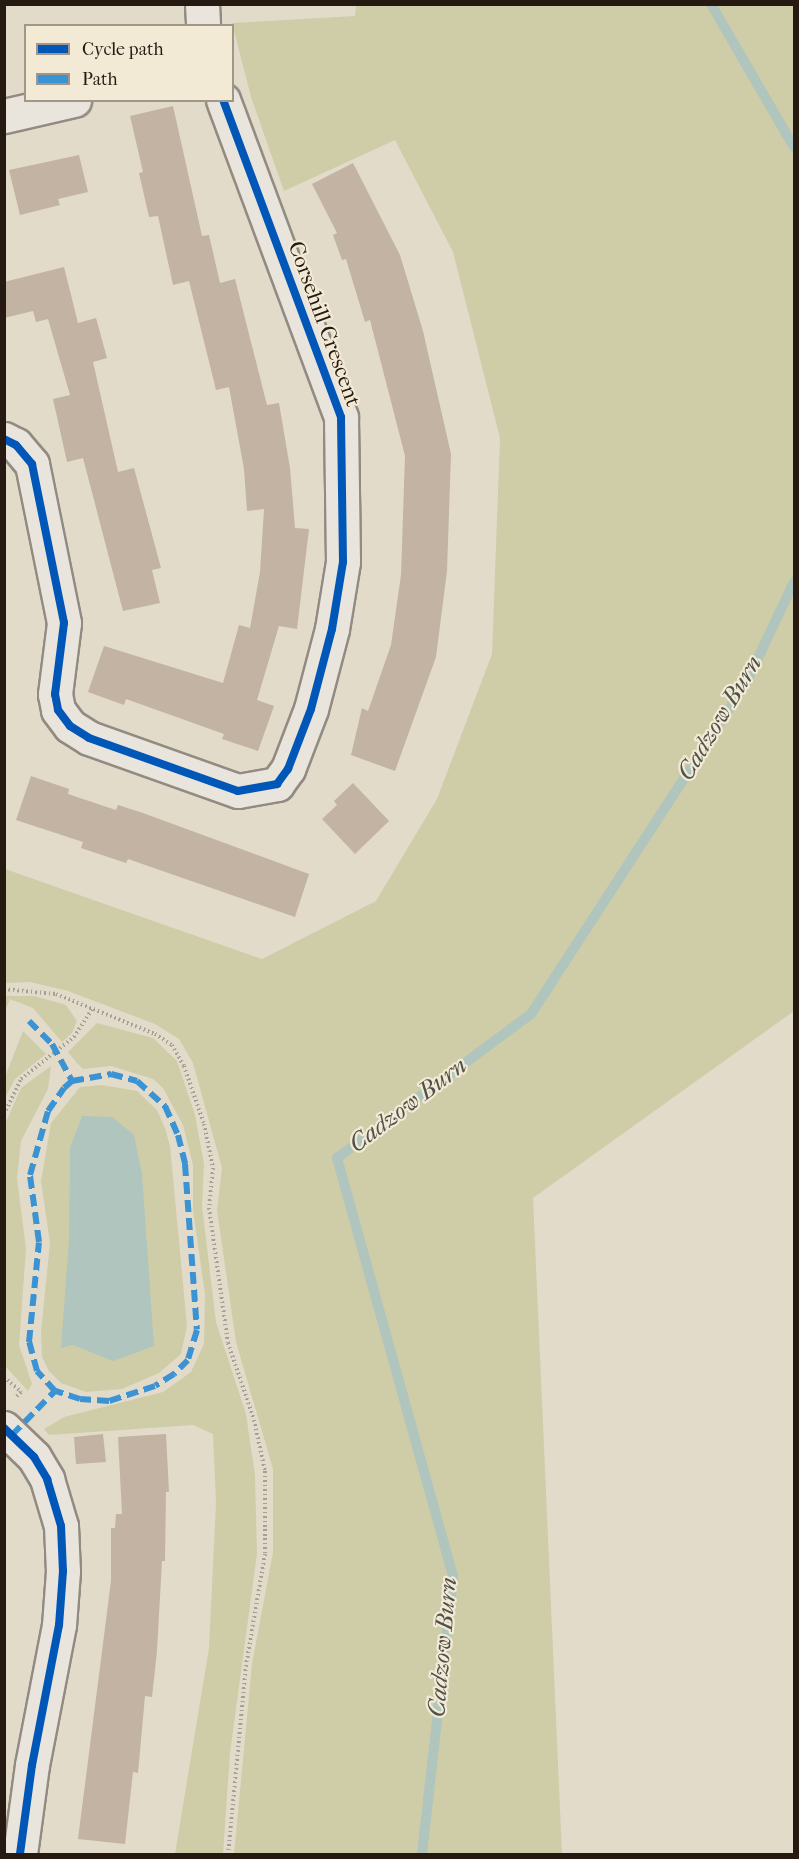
<!DOCTYPE html>
<style>
body{margin:0}
#map{position:relative;width:799px;height:1859px;overflow:hidden;background:#e2dbca;font-family:"IM FELL French Canon",serif}
div>[style]{position:absolute}
.green>*{inset:0;background:#cfcca8}
.water>*{inset:0;background:#b0c5bd}
.stream>*{height:10px;margin:-5px;padding:0 5px;transform-origin:5px;border-radius:5px;background:#b0c5bd}
.building>*{inset:0;background:#c2b3a3}
.path>*{height:4px;margin-top:-2px;transform-origin:0;background:repeating-linear-gradient(90deg,#a4a098 0 1.5px,transparent 0 4.5px)}
.roads{filter:drop-shadow(2px 0 #918b81) drop-shadow(-2px 0 #918b81) drop-shadow(0 2px #918b81) drop-shadow(0 -2px #918b81)}
.street>*{height:33px;margin:-16.5px;padding:0 16.5px;transform-origin:16.5px;border-radius:16.5px;background:#e9e4dc}
.quiet>*{height:6px;margin-top:-3px;transform-origin:0;background:repeating-linear-gradient(90deg,#3b93d3 0 12px,transparent 0 18px)}
.cycleway>*{height:8px;margin:-4px;padding:0 4px;transform-origin:4px;border-radius:4px;background:#0057b8}
span{translate:-50% -50%;white-space:nowrap;text-align:center;line-height:1.15;-webkit-text-stroke:4.5px #f3ead6;paint-order:stroke}
.street-label{font-size:22px;color:#251911}
.water-label{font-size:24px;color:#4e524b;font-style:italic}
.frame{position:absolute;inset:0;border:6px solid #251911;pointer-events:none}
.legend{position:absolute;left:24px;top:24px;width:210px;height:78px;box-sizing:border-box;background:#f3ead6;border:2px solid #a19687;margin:0;padding:8px 10px;list-style:none;font-size:18px;color:#251911}
.legend li{display:flex;align-items:center;gap:12px;height:30px}
.legend b{width:30px;border:2px solid #a19687}
</style>
<div id="map">
<div class="green">
<div style="clip-path:polygon(356px 4px,794px 5px,794px 1011px,533px 1198px,562px 1854px,234px 1854px,252px 1664px,273px 1552px,273px 1469px,236px 1342px,217px 1210px,222px 1168px,193px 1063px,179px 1039px,155px 1024px,68px 991px,30px 982px,5px 983px,5px 869px,262px 959px,376px 901px,437px 799px,492px 654px,500px 438px,453px 252px,395px 140px,284px 191px,251px 97px,232px 23px,355px 16px)"></div>
<div style="clip-path:polygon(5px 996px,34px 996px,66px 1005px,77px 1021px,72px 1033px,62px 1042px,33px 1008px,10px 999px,5px 1011px)"></div>
<div style="clip-path:polygon(97px 1023px,153px 1038px,177px 1061px,195px 1115px,204px 1164px,202px 1206px,216px 1322px,246px 1414px,255px 1475px,257px 1554px,230px 1753px,223px 1854px,175px 1854px,209px 1648px,216px 1503px,213px 1434px,193px 1425px,49px 1435px,44px 1429px,64px 1417px,163px 1392px,191px 1372px,204px 1344px,205px 1294px,193px 1210px,193px 1165px,183px 1125px,163px 1088px,153px 1079px,111px 1066px,83px 1069px,76px 1062px,68px 1052px)"></div>
<div style="clip-path:polygon(23px 1031px,46px 1054px,15px 1079px,5px 1098px,5px 1077px)"></div>
<div style="clip-path:polygon(51px 1066px,48px 1089px,21px 1141px,17px 1178px,26px 1249px,19px 1345px,32px 1384px,28px 1391px,5px 1366px,5px 1124px,21px 1088px)"></div>
<div style="clip-path:polygon(102px 1085px,137px 1091px,157px 1110px,165px 1128px,170px 1146px,187px 1326px,181px 1354px,159px 1373px,122px 1389px,86px 1392px,61px 1383px,49px 1371px,42px 1357px,41px 1332px,50px 1243px,41px 1181px,51px 1123px,80px 1087px)"></div>
</div>
<div class="water">
<div style="clip-path:polygon(82px 1116px,112px 1117px,134px 1135px,142px 1174px,154px 1346px,113px 1361px,73px 1345px,61px 1348px,69px 1240px,70px 1148px)"></div>
</div>
<div class="stream">
<div style="left:711px;top:4px;width:165px;rotate:59.9deg"></div>
<div style="left:422px;top:1854px;width:280px;rotate:-83.6deg"></div>
<div style="left:453px;top:1576px;width:434px;rotate:-105.5deg"></div>
<div style="left:337px;top:1158px;width:242px;rotate:-36.6deg"></div>
<div style="left:531px;top:1014px;width:397px;rotate:-57deg"></div>
<div style="left:747px;top:681px;width:110px;rotate:-64.6deg"></div>
</div>
<div class="building">
<div style="clip-path:polygon(173px 106px,202px 236px,209px 235px,220px 283px,235px 279px,267px 405px,279px 403px,290px 468px,295px 528px,309px 529px,297px 629px,279px 626px,257px 700px,274px 706px,258px 751px,222px 739px,224px 734px,126px 699px,124px 705px,88px 692px,104px 646px,223px 683px,239px 625px,250px 628px,260px 572px,264px 509px,247px 511px,244px 469px,229px 387px,216px 390px,189px 281px,173px 285px,158px 216px,149px 217px,139px 173px,143px 172px,130px 116px)"></div>
<div style="clip-path:polygon(79px 155px,88px 192px,58px 199px,60px 205px,20px 215px,9px 170px)"></div>
<div style="clip-path:polygon(353px 163px,400px 255px,423px 331px,451px 454px,447px 571px,436px 657px,395px 771px,351px 755px,362px 708px,368px 711px,391px 645px,401px 575px,405px 456px,370px 320px,365px 322px,346px 259px,342px 260px,333px 235px,337px 233px,312px 184px)"></div>
<div style="clip-path:polygon(64px 267px,78px 323px,96px 318px,107px 358px,93px 362px,118px 472px,134px 468px,161px 568px,152px 570px,160px 603px,123px 611px,83px 458px,67px 462px,53px 399px,70px 395px,48px 319px,36px 322px,33px 311px,4px 318px,4px 282px)"></div>
<div style="clip-path:polygon(31px 776px,69px 789px,68px 794px,116px 810px,118px 805px,143px 813px,309px 874px,295px 917px,128px 859px,126px 863px,81px 848px,83px 842px,16px 820px)"></div>
<div style="clip-path:polygon(353px 783px,389px 821px,355px 854px,322px 819px,337px 805px,334px 801px)"></div>
<div style="clip-path:polygon(103px 1434px,106px 1462px,76px 1464px,74px 1437px)"></div>
<div style="clip-path:polygon(166px 1434px,169px 1492px,166px 1492px,165px 1561px,162px 1561px,157px 1651px,152px 1697px,145px 1696px,138px 1773px,133px 1772px,125px 1844px,78px 1839px,111px 1581px,111px 1528px,115px 1528px,116px 1514px,122px 1514px,118px 1437px)"></div>
</div>
<div class="path">
<div style="left:4px;top:989px;width:52px;rotate:5.5deg"></div>
<div style="left:56px;top:994px;width:107px;rotate:22deg"></div>
<div style="left:155px;top:1034px;width:20px;rotate:33deg"></div>
<div style="left:172px;top:1045px;width:24px;rotate:60deg"></div>
<div style="left:184px;top:1066px;width:61px;rotate:71deg"></div>
<div style="left:204px;top:1124px;width:45px;rotate:78.4deg"></div>
<div style="left:213px;top:1168px;width:40px;rotate:95.7deg"></div>
<div style="left:209px;top:1208px;width:136px;rotate:82deg"></div>
<div style="left:228px;top:1343px;width:81px;rotate:71.3deg"></div>
<div style="left:254px;top:1420px;width:52px;rotate:77.8deg"></div>
<div style="left:265px;top:1471px;width:83px;rotate:90deg"></div>
<div style="left:265px;top:1554px;width:113px;rotate:99.7deg"></div>
<div style="left:246px;top:1665px;width:190px;rotate:95.4deg"></div>
<div style="left:4px;top:1114px;width:39px;rotate:-64deg"></div>
<div style="left:21px;top:1079px;width:68px;rotate:-38.4deg"></div>
<div style="left:74px;top:1037px;width:33px;rotate:-57deg"></div>
<div style="left:4px;top:1377px;width:23px;rotate:41deg"></div>
<div style="left:21px;top:1392px;width:8px;rotate:135deg"></div>
</div>
<div class="roads">
<div class="street">
<div style="left:202px;top:4px;width:22px;rotate:87deg"></div>
<div style="left:4px;top:116px;width:72px;rotate:-12.9deg"></div>
<div style="left:4px;top:439px;width:13px;rotate:27deg"></div>
<div style="left:16px;top:445px;width:25px;rotate:50deg"></div>
<div style="left:32px;top:464px;width:162px;rotate:78.6deg"></div>
<div style="left:64px;top:623px;width:72px;rotate:97.2deg"></div>
<div style="left:55px;top:694px;width:16px;rotate:79deg"></div>
<div style="left:58px;top:710px;width:20px;rotate:53deg"></div>
<div style="left:70px;top:726px;width:22px;rotate:32deg"></div>
<div style="left:89px;top:738px;width:158px;rotate:19.6deg"></div>
<div style="left:238px;top:791px;width:40px;rotate:-10deg"></div>
<div style="left:277px;top:784px;width:19px;rotate:-54deg"></div>
<div style="left:288px;top:769px;width:64px;rotate:-69deg"></div>
<div style="left:311px;top:709px;width:83px;rotate:-75.3deg"></div>
<div style="left:332px;top:629px;width:68px;rotate:-80.7deg"></div>
<div style="left:343px;top:562px;width:145px;rotate:-90.8deg"></div>
<div style="left:341px;top:417px;width:338px;rotate:-110.4deg"></div>
<div style="left:4px;top:1428px;width:42px;rotate:44deg"></div>
<div style="left:34px;top:1457px;width:26px;rotate:59deg"></div>
<div style="left:47px;top:1479px;width:49px;rotate:73.4deg"></div>
<div style="left:61px;top:1526px;width:45px;rotate:87.5deg"></div>
<div style="left:63px;top:1571px;width:54px;rotate:94.2deg"></div>
<div style="left:59px;top:1625px;width:143px;rotate:100.9deg"></div>
<div style="left:32px;top:1765px;width:90px;rotate:97.7deg"></div>
</div>
</div>
<div class="quiet">
<div style="left:29px;top:1021px;width:33px;rotate:45deg"></div>
<div style="left:52px;top:1044px;width:42px;rotate:61.6deg"></div>
<div style="left:111px;top:1074px;width:27px;rotate:15deg"></div>
<div style="left:137px;top:1081px;width:38px;rotate:42deg"></div>
<div style="left:165px;top:1106px;width:32px;rotate:66deg"></div>
<div style="left:178px;top:1135px;width:30px;rotate:76deg"></div>
<div style="left:185px;top:1164px;width:166px;rotate:85.9deg"></div>
<div style="left:197px;top:1330px;width:31px;rotate:107deg"></div>
<div style="left:188px;top:1360px;width:20px;rotate:135deg"></div>
<div style="left:174px;top:1374px;width:22px;rotate:148deg"></div>
<div style="left:155px;top:1386px;width:48px;rotate:161.9deg"></div>
<div style="left:109px;top:1401px;width:29px;rotate:-176deg"></div>
<div style="left:80px;top:1399px;width:26px;rotate:-162deg"></div>
<div style="left:55px;top:1391px;width:27px;rotate:-132deg"></div>
<div style="left:37px;top:1371px;width:30px;rotate:-105deg"></div>
<div style="left:29px;top:1342px;width:100px;rotate:-84.3deg"></div>
<div style="left:39px;top:1242px;width:68px;rotate:-97.7deg"></div>
<div style="left:30px;top:1175px;width:66px;rotate:-74.3deg"></div>
<div style="left:48px;top:1111px;width:28px;rotate:-55deg"></div>
<div style="left:64px;top:1088px;width:11px;rotate:-41deg"></div>
<div style="left:72px;top:1081px;width:40px;rotate:-10deg"></div>
<div style="left:12px;top:1435px;width:62px;rotate:-45.7deg"></div>
</div>
<div class="cycleway">
<div style="left:4px;top:439px;width:13px;rotate:27deg"></div>
<div style="left:16px;top:445px;width:25px;rotate:50deg"></div>
<div style="left:32px;top:464px;width:162px;rotate:78.6deg"></div>
<div style="left:64px;top:623px;width:72px;rotate:97.2deg"></div>
<div style="left:55px;top:694px;width:16px;rotate:79deg"></div>
<div style="left:58px;top:710px;width:20px;rotate:53deg"></div>
<div style="left:70px;top:726px;width:22px;rotate:32deg"></div>
<div style="left:89px;top:738px;width:158px;rotate:19.6deg"></div>
<div style="left:238px;top:791px;width:40px;rotate:-10deg"></div>
<div style="left:277px;top:784px;width:19px;rotate:-54deg"></div>
<div style="left:288px;top:769px;width:64px;rotate:-69deg"></div>
<div style="left:311px;top:709px;width:83px;rotate:-75.3deg"></div>
<div style="left:332px;top:629px;width:68px;rotate:-80.7deg"></div>
<div style="left:343px;top:562px;width:145px;rotate:-90.8deg"></div>
<div style="left:341px;top:417px;width:338px;rotate:-110.4deg"></div>
<div style="left:4px;top:1428px;width:42px;rotate:44deg"></div>
<div style="left:34px;top:1457px;width:26px;rotate:59deg"></div>
<div style="left:47px;top:1479px;width:49px;rotate:73.4deg"></div>
<div style="left:61px;top:1526px;width:45px;rotate:87.5deg"></div>
<div style="left:63px;top:1571px;width:54px;rotate:94.2deg"></div>
<div style="left:59px;top:1625px;width:143px;rotate:100.9deg"></div>
<div style="left:32px;top:1765px;width:90px;rotate:97.7deg"></div>
</div>
<div class="street-label">
<span style="left:324px;top:324px;rotate:70deg">Corsehill Crescent</span>
</div>
<div class="water-label">
<span style="left:720px;top:718px;rotate:-59deg">Cadzow Burn</span>
<span style="left:408px;top:1105px;rotate:-37deg">Cadzow Burn</span>
<span style="left:443px;top:1647px;rotate:-85deg">Cadzow Burn</span>
</div>
<div class="frame"></div>
<ul class="legend">
<li><b style="height:8px;background:#0057b8"></b>Cycle path</li>
<li><b style="height:8px;background:#3b93d3"></b>Path</li>
</ul>
</div>
